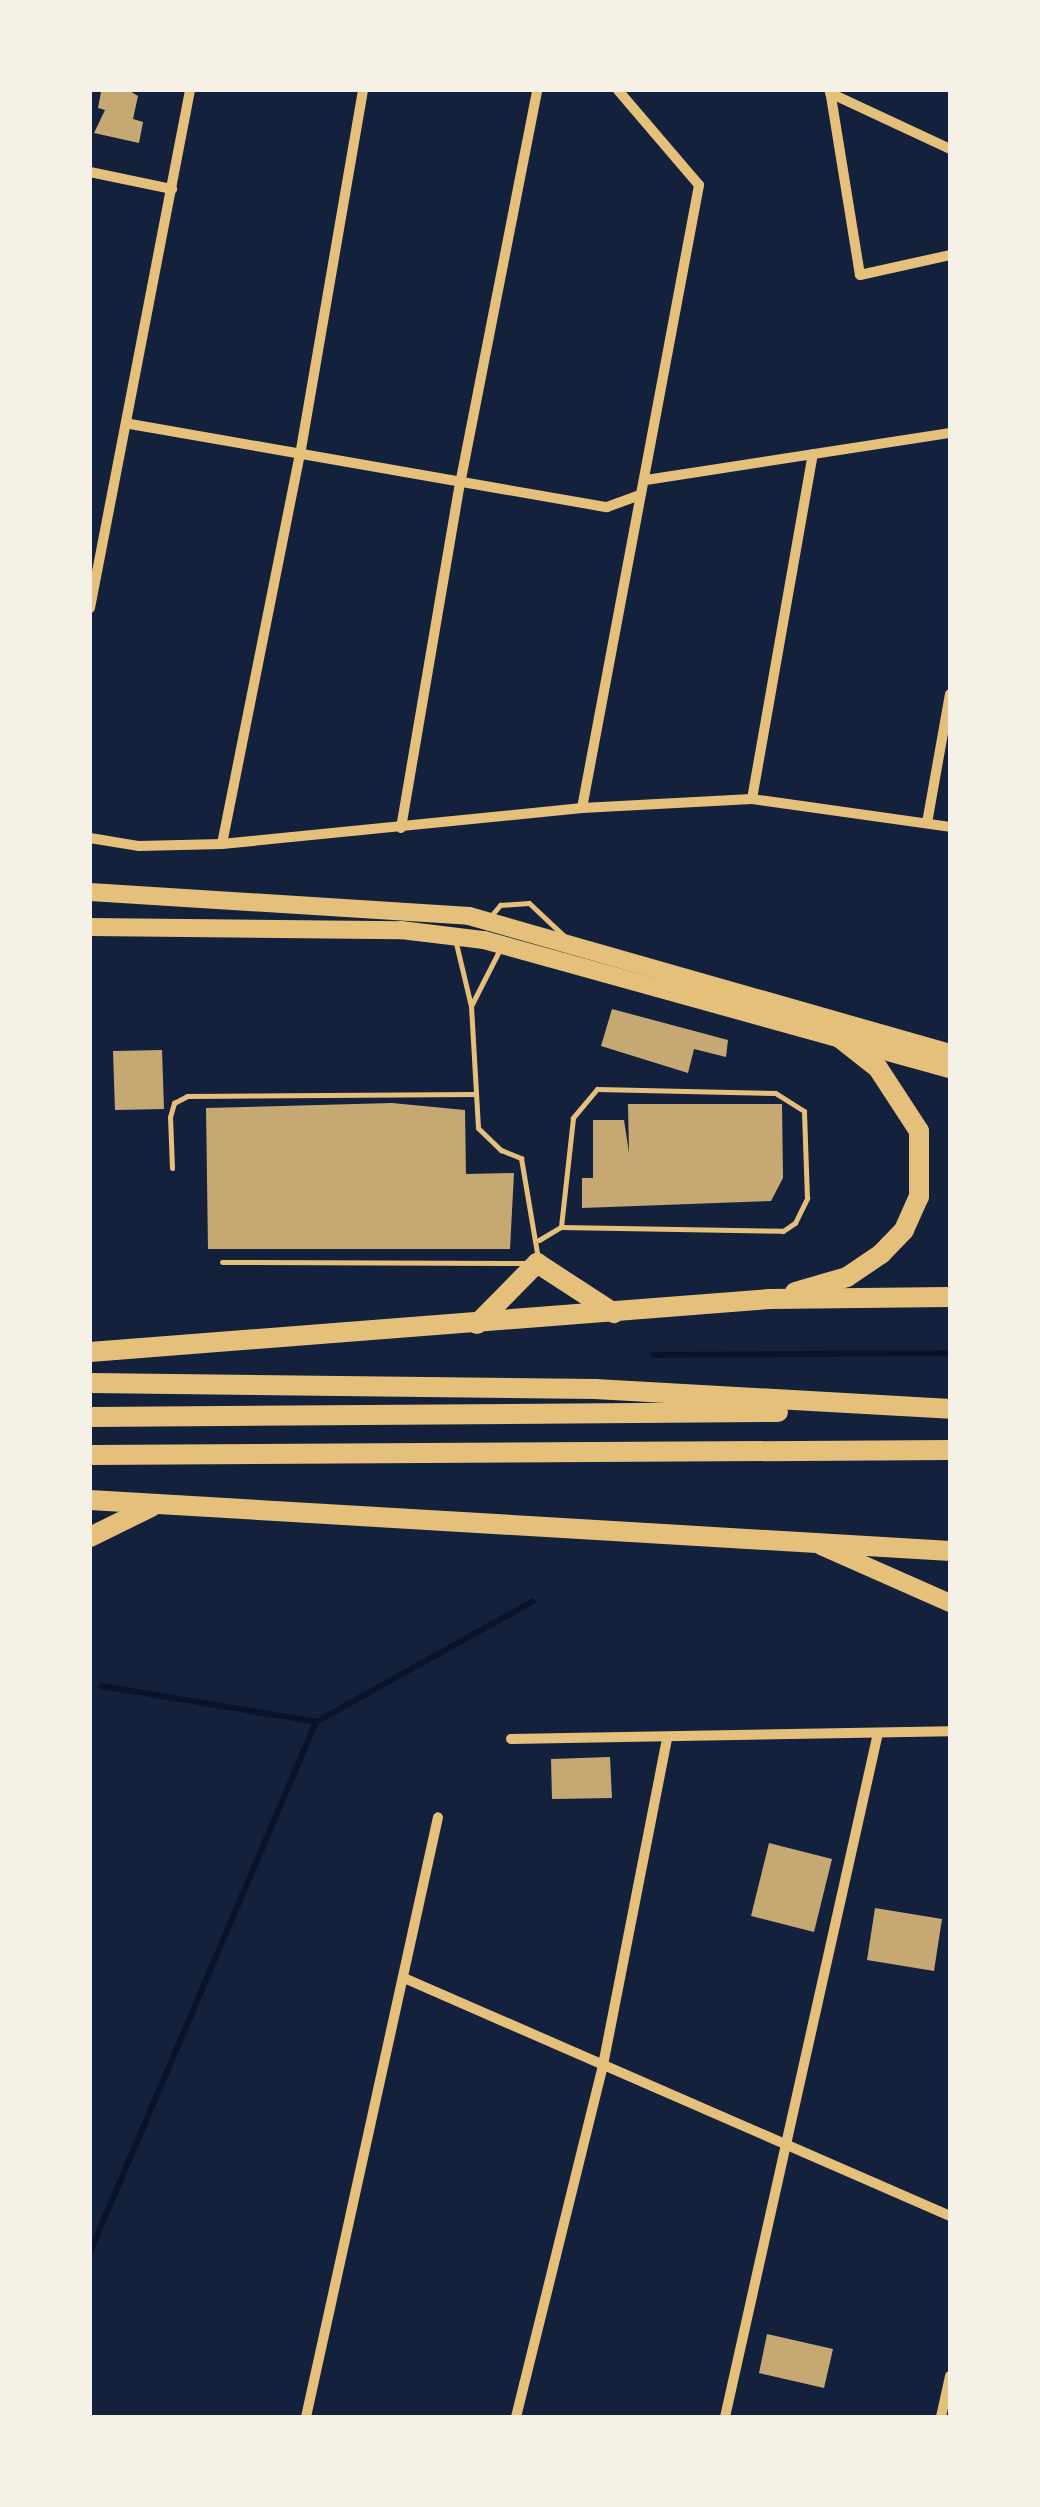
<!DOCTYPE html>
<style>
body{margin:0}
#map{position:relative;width:1040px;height:2507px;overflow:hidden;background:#14213d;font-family:"Titillium Web",sans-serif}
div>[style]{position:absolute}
.stream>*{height:6px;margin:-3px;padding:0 3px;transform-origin:3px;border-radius:3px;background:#0b132b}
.building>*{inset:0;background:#c6a872}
.service>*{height:5px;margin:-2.5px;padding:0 2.5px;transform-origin:2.5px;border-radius:2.5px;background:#e5c07b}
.minor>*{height:10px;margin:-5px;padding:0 5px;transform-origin:5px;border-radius:5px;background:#e5c07b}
.primary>*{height:18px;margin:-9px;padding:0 9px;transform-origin:9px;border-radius:9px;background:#e5c07b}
.motorway>*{height:20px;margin:-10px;padding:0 10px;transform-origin:10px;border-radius:10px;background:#e5c07b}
span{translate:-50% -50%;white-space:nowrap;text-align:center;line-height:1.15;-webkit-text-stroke:9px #f6f1e7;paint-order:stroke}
.frame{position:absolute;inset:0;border:92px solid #f6f1e7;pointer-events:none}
</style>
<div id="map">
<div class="stream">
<div style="left:653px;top:1355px;width:297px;rotate:-0.4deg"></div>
<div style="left:102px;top:1686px;width:217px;rotate:9.5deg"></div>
<div style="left:316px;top:1722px;width:248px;rotate:-29.1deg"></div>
<div style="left:90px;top:2252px;width:576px;rotate:-66.91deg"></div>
</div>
<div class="building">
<div style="clip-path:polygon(128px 90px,138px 96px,133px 119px,143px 122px,139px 143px,94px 133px,105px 110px,98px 108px,101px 92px)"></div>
<div style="clip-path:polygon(612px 1009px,728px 1040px,726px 1057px,694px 1049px,688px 1073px,601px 1046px)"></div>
<div style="clip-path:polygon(162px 1050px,164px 1109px,115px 1110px,113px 1051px)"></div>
<div style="clip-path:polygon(392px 1103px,465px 1110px,466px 1174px,514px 1173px,510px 1249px,208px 1249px,206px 1108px)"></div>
<div style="clip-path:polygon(628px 1104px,782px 1104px,783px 1178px,771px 1201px,582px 1208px,582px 1178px,593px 1178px,593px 1120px,624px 1120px,629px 1153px)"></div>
<div style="clip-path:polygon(610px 1757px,612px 1798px,552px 1799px,551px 1759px)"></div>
<div style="clip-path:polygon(769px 1843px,832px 1859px,814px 1932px,751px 1916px)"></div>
<div style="clip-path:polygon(875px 1908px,942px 1919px,934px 1971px,867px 1960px)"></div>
<div style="clip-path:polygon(767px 2334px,833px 2349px,824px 2388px,759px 2373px)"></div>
</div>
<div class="service">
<div style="left:490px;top:917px;width:16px;rotate:-50deg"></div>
<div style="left:500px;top:905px;width:29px;rotate:-4deg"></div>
<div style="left:529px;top:903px;width:48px;rotate:43.3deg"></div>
<div style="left:455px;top:939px;width:69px;rotate:76.6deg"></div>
<div style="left:471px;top:1006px;width:122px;rotate:86.7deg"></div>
<div style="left:478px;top:1128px;width:32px;rotate:44deg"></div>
<div style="left:501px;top:1150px;width:22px;rotate:22deg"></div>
<div style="left:521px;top:1158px;width:102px;rotate:80.4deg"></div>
<div style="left:472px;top:1004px;width:59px;rotate:-63deg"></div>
<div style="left:172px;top:1168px;width:51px;rotate:-92.2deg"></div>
<div style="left:170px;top:1117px;width:15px;rotate:-74deg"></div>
<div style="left:174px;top:1103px;width:15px;rotate:-28deg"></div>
<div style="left:187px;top:1096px;width:287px;rotate:-0.4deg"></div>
<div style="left:539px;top:1240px;width:26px;rotate:-31deg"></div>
<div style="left:561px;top:1227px;width:222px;rotate:1deg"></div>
<div style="left:783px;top:1231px;width:14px;rotate:-34deg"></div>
<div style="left:795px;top:1223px;width:28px;rotate:-64deg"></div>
<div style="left:807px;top:1198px;width:87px;rotate:-92deg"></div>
<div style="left:804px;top:1111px;width:34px;rotate:-148deg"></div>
<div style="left:775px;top:1093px;width:178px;rotate:-178.7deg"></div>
<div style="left:597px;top:1089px;width:38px;rotate:130deg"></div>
<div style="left:573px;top:1118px;width:110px;rotate:96.3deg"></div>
<div style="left:222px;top:1262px;width:303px;rotate:0.2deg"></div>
</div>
<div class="minor">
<div style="left:830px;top:90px;width:187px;rotate:80.8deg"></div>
<div style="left:860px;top:275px;width:92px;rotate:-12.5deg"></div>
<div style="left:830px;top:93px;width:132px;rotate:25deg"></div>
<div style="left:90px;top:172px;width:84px;rotate:11.7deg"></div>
<div style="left:130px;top:424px;width:484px;rotate:9.9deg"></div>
<div style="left:607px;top:507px;width:35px;rotate:-20deg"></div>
<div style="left:646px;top:480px;width:308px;rotate:-8.8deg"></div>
<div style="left:90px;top:608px;width:528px;rotate:-79.07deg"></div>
<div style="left:752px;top:799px;width:350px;rotate:-80deg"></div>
<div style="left:582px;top:808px;width:634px;rotate:-79.36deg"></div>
<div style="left:699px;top:185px;width:125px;rotate:-130.5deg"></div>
<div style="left:927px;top:823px;width:131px;rotate:-79.9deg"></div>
<div style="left:401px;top:828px;width:349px;rotate:-80.3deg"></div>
<div style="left:460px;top:484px;width:401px;rotate:-78.9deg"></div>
<div style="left:90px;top:838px;width:50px;rotate:9.3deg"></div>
<div style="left:139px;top:846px;width:83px;rotate:-1.4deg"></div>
<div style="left:222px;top:844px;width:362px;rotate:-5.7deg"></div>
<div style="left:582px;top:808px;width:170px;rotate:-3deg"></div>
<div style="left:752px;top:799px;width:200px;rotate:8deg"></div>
<div style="left:222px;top:844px;width:397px;rotate:-78.7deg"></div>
<div style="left:300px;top:455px;width:370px;rotate:-80.2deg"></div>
<div style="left:511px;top:1739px;width:439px;rotate:-1deg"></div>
<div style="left:404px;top:1978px;width:596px;rotate:23.55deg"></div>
<div style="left:306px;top:2417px;width:614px;rotate:-77.59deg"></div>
<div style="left:516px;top:2417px;width:363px;rotate:-76.1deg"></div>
<div style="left:603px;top:2065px;width:333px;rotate:-78.9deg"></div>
<div style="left:725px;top:2417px;width:701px;rotate:-77.39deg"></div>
<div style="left:941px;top:2417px;width:42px;rotate:-77.6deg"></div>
</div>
<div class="primary">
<div style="left:90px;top:892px;width:380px;rotate:3.6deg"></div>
<div style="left:469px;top:916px;width:500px;rotate:15.9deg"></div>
<div style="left:90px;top:927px;width:311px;rotate:0.6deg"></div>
<div style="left:401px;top:930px;width:84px;rotate:6.9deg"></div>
<div style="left:484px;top:940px;width:484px;rotate:15.5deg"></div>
<div style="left:821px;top:1546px;width:141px;rotate:23.8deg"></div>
</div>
<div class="motorway">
<div style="left:795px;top:1292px;width:54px;rotate:-16.1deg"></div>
<div style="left:847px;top:1277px;width:41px;rotate:-34.1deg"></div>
<div style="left:881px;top:1254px;width:33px;rotate:-46deg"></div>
<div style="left:904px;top:1230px;width:36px;rotate:-66deg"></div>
<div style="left:919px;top:1197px;width:66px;rotate:-90deg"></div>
<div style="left:919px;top:1131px;width:75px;rotate:-123.1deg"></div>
<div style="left:878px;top:1068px;width:52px;rotate:-142deg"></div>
<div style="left:477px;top:1324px;width:86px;rotate:-45.5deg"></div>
<div style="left:537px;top:1263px;width:92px;rotate:33deg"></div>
<div style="left:90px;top:1352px;width:682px;rotate:-4.46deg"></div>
<div style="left:770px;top:1299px;width:180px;rotate:-0.6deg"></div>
<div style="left:90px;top:1383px;width:505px;rotate:0.68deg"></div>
<div style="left:595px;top:1389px;width:356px;rotate:3.2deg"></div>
<div style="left:90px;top:1417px;width:688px;rotate:-0.42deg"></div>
<div style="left:90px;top:1455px;width:860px;rotate:-0.33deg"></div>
<div style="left:90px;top:1500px;width:862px;rotate:3.39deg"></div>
<div style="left:90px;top:1537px;width:68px;rotate:-26.2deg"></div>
</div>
<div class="frame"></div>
</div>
